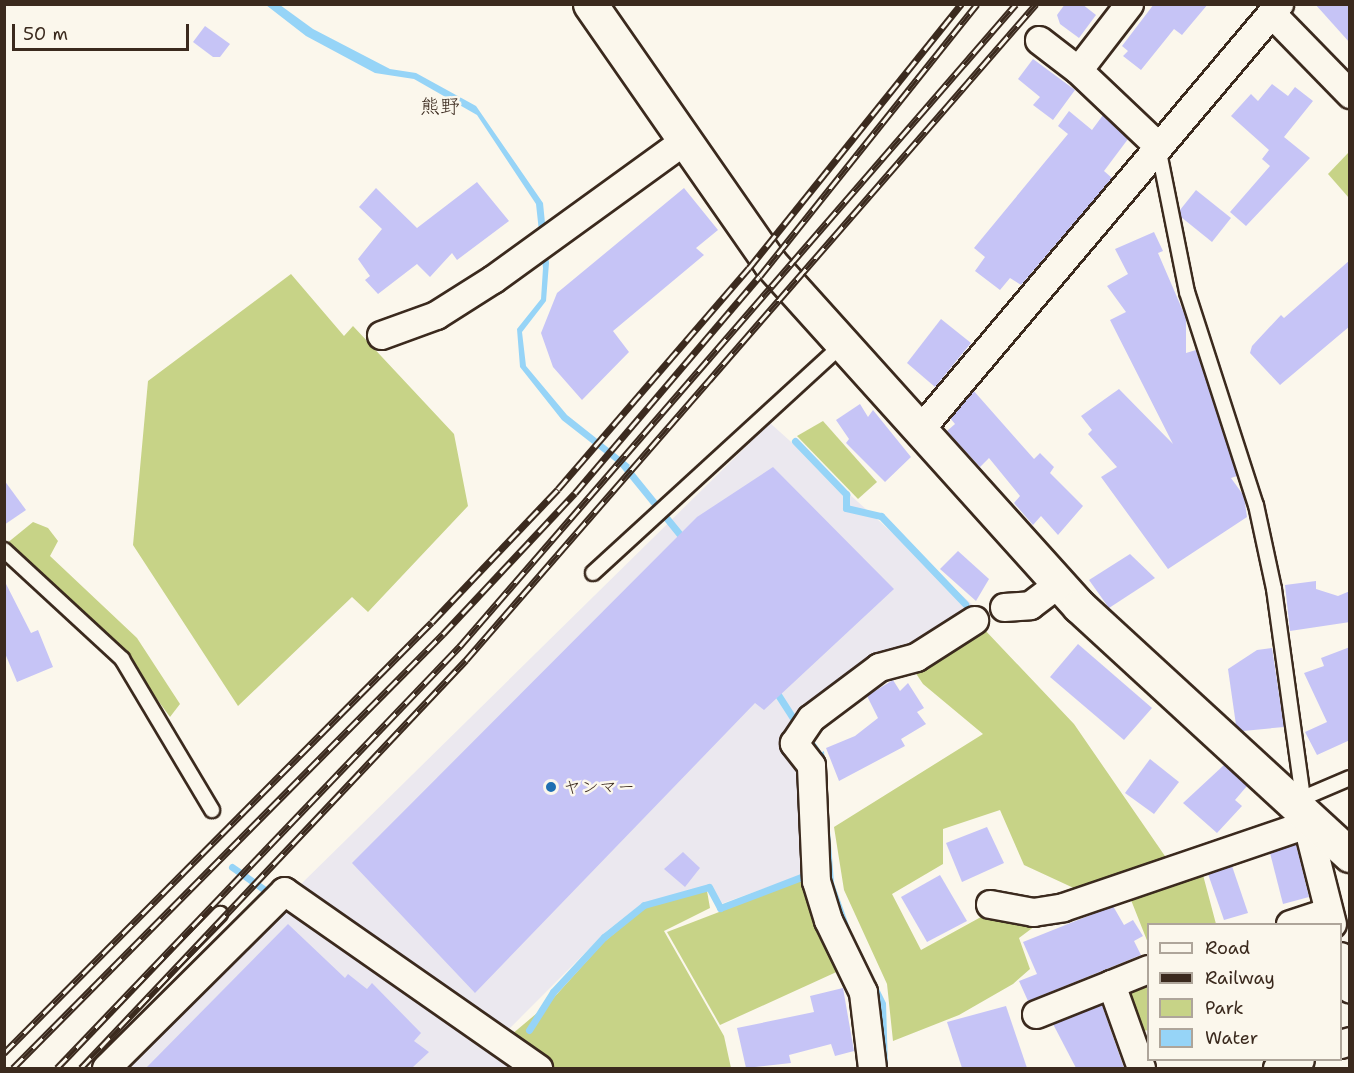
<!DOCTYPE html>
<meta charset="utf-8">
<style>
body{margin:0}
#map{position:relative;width:1354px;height:1073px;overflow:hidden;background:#fbf7ec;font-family:"Shantell Sans","Klee One",sans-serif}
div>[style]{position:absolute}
.built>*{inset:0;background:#ebe8ef}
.green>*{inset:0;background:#c7d387}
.water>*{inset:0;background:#96d4f7}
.stream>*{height:7px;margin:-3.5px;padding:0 3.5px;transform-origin:3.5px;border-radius:3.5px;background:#96d4f7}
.building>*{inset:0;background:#c6c4f6}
.roads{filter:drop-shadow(2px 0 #3b2a1e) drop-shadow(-2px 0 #3b2a1e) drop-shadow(0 2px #3b2a1e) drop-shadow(0 -2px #3b2a1e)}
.service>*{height:14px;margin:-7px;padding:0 7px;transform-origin:7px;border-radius:7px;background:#fbf7ec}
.minor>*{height:27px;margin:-13.5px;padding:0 13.5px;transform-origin:13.5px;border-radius:13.5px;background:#fbf7ec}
.tertiary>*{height:33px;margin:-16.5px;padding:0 16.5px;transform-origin:16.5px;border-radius:16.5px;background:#fbf7ec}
.rail>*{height:7px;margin-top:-3.5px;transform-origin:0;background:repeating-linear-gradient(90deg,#fbf7ec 0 14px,#3b2a1e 0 28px);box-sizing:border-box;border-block:2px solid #3b2a1e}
.dots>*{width:16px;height:16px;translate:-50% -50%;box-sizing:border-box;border:3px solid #fbf7ec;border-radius:50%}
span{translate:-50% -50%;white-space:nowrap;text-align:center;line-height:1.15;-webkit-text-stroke:5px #fbf7ec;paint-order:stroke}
.poi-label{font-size:18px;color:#3b2a1e}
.left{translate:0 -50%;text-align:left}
.neighbourhood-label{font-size:20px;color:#3b2a1e}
.frame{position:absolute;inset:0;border:6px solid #3b2a1e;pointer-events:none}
.legend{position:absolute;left:1147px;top:923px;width:195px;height:138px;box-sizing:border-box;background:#fbf7ec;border:2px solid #aea59a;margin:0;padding:8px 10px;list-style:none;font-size:18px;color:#3b2a1e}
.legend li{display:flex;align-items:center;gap:12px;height:30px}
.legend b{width:30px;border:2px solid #aea59a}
.scale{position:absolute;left:12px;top:24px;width:177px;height:27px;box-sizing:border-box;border:3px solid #3b2a1e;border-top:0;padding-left:8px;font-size:18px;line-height:21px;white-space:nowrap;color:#3b2a1e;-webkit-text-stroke:4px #fbf7ec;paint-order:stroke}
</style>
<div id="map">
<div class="built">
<div style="clip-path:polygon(770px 423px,975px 607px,925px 646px,876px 660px,798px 756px,807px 873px,718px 905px,710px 885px,643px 903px,608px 930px,488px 1050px,513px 1068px,114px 1068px)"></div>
</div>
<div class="green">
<div style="clip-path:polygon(1349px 152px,1349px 198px,1328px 174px)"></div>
<div style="clip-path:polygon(291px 274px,344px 336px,353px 326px,454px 434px,468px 506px,368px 612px,352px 597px,238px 706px,133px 545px,148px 381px)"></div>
<div style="clip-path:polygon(823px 421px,877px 482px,858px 499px,797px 436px)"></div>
<div style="clip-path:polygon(33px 522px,48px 528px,58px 541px,50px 556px,137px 638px,180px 704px,170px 717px,124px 654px,6px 544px)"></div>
<div style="clip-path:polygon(983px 628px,1074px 724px,1167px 859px,1078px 890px,1024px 865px,1000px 810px,943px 829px,943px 864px,892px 894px,921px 950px,990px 912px,1043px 920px,1019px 938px,1030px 969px,1013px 984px,959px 1015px,893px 1041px,887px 984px,844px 890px,834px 827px,983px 734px,923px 684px,911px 666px)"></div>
<div style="clip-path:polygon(1203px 875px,1216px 924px,1148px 924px,1148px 943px,1131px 900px)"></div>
<div style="clip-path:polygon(808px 878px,843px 969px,720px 1025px,667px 932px)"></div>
<div style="clip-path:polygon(707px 891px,710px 908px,664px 931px,724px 1036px,731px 1068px,547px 1068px,505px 1040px,549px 1003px,604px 942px,646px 907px)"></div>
<div style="clip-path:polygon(1148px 980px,1148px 1030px,1139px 1032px,1123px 986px)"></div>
</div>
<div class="water">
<div style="clip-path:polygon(266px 5px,280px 5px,313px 29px,390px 69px,416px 73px,476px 106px,543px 203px,549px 263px,546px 301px,522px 332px,526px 366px,567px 415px,630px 465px,626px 470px,562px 420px,520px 367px,517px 329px,541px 299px,543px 268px,536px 204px,477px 115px,414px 79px,375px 73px,306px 36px)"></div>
<div style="clip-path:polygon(824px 751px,834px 883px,852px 934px,886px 1003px,888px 1068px,881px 1068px,879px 1008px,874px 989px,850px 948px,829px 888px,816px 756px)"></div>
</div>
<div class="stream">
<div style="left:795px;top:441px;width:74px;rotate:46.1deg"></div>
<div style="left:846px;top:494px;width:14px;rotate:90deg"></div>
<div style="left:846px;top:508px;width:36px;rotate:13deg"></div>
<div style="left:881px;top:516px;width:122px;rotate:46.3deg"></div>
<div style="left:621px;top:462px;width:103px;rotate:50.9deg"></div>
<div style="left:775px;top:690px;width:43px;rotate:57.4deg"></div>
<div style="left:807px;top:737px;width:27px;rotate:56deg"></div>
<div style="left:232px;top:867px;width:49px;rotate:35deg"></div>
<div style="left:529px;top:1030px;width:45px;rotate:-57.7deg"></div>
<div style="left:553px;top:992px;width:75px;rotate:-47.2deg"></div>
<div style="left:604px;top:937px;width:51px;rotate:-38.7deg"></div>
<div style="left:644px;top:905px;width:67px;rotate:-15.5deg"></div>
<div style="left:709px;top:887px;width:24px;rotate:62deg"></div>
<div style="left:720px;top:908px;width:95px;rotate:-20.9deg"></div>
</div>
<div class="building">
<div style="clip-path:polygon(1065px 4px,1082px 4px,1096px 15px,1079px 38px,1060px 24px,1057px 15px)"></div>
<div style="clip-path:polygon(1154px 4px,1208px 4px,1182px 35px,1174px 29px,1141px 70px,1123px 56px,1128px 51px,1122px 46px)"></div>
<div style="clip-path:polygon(1315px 4px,1350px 4px,1350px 43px)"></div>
<div style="clip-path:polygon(205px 26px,230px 44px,220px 57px,213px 57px,193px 42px)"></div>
<div style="clip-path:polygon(1033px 59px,1075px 90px,1053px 120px,1033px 105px,1040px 97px,1018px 79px)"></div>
<div style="clip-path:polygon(1272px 84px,1288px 96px,1295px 87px,1313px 101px,1284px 137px,1310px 158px,1246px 226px,1230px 212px,1270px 166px,1262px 159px,1269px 150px,1231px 116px,1251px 94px,1258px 101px)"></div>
<div style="clip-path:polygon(1069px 111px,1092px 130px,1103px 115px,1128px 139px,1104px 171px,1112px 178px,1021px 285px,1010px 278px,1000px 290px,975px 271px,985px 257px,974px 248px,1068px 134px,1058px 126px)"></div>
<div style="clip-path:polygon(477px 182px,509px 221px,457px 260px,452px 253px,430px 277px,417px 264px,378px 294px,365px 280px,370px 276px,358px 259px,382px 229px,359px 207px,376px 188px,417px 228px)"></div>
<div style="clip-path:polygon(684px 188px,718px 230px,696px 248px,704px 255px,613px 331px,629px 352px,582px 400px,553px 367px,541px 333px,557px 293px)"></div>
<div style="clip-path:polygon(1196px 190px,1231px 218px,1212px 242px,1181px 217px,1180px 210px)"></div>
<div style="clip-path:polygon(1154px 232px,1163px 251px,1158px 253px,1186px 318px,1186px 353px,1196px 350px,1237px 476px,1231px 478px,1244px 496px,1247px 517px,1168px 569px,1101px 477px,1117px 467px,1088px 434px,1092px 430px,1081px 416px,1119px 389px,1173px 444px,1110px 320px,1126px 312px,1107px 286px,1128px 274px,1115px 249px)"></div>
<div style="clip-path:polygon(1350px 260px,1350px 326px,1280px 385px,1250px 353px,1252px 346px,1281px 315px,1284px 318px)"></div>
<div style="clip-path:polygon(941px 319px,971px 343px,935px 387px,907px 363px)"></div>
<div style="clip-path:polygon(973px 390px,1034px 459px,1040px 453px,1054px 467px,1050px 473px,1083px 506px,1058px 535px,1041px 516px,1033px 525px,1014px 503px,1020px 496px,989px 458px,980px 467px,947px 431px,955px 424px,950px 418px)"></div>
<div style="clip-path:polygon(860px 404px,868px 417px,873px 410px,911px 457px,885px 482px,846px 443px,849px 439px,836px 420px)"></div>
<div style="clip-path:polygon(773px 467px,894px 589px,764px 710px,755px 703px,475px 993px,352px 863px,697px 517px)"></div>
<div style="clip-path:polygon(4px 480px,26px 510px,4px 525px)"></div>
<div style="clip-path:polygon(958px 551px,989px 579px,976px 601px,940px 569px)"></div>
<div style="clip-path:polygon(1130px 554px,1155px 578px,1109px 608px,1089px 580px)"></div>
<div style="clip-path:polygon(4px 580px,31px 633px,38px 630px,53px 667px,17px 682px,4px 651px)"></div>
<div style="clip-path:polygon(1316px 581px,1316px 589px,1338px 596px,1350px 591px,1350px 622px,1290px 631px,1285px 585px)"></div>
<div style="clip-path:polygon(1078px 644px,1152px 708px,1124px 740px,1050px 677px)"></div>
<div style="clip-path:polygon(1350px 647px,1350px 740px,1317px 755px,1305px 732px,1327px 722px,1304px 673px,1324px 666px,1321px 658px)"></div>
<div style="clip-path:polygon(1272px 648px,1284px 727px,1243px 731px,1236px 725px,1228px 669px,1257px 650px)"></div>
<div style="clip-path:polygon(893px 680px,900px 691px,908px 683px,924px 708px,917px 712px,926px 724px,901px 739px,905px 746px,839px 781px,826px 748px,855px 736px,878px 718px,867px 696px)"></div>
<div style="clip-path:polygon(1150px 759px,1179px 782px,1154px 814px,1125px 793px)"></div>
<div style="clip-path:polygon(1224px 765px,1247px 786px,1235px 800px,1242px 806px,1217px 833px,1183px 803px)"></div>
<div style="clip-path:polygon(987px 827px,1004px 863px,962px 882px,946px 843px)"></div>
<div style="clip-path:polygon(1296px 844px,1309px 897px,1283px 904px,1270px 853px)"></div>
<div style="clip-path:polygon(683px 852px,700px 868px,685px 887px,664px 869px)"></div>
<div style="clip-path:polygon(1232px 866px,1248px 913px,1224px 920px,1208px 874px)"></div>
<div style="clip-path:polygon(940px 875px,967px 921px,927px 942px,901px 897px)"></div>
<div style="clip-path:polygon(1113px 906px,1124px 925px,1133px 920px,1143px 936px,1134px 941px,1141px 955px,1028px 1001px,1019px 981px,1037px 974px,1023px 942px)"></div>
<div style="clip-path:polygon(288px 924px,345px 978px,348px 974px,367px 989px,372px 983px,421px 1033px,414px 1041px,429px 1052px,412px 1068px,146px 1068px)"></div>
<div style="clip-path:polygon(843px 988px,854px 1051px,835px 1056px,831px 1044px,789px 1055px,791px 1063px,746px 1068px,737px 1028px,814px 1012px,810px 996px)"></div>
<div style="clip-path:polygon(1102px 1005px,1124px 1068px,1076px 1068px,1053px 1024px)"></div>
<div style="clip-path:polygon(1006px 1006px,1027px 1068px,962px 1068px,947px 1022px)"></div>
</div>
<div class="roads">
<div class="service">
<div style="left:1158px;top:147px;width:148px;rotate:78.7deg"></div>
<div style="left:1187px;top:292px;width:224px;rotate:72.1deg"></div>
<div style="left:1256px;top:505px;width:86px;rotate:77.9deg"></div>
<div style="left:1274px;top:589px;width:219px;rotate:82.1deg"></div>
<div style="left:4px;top:550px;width:161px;rotate:42.7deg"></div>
<div style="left:122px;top:659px;width:176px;rotate:59.2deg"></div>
<div style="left:593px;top:573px;width:340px;rotate:-42.5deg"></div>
<div style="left:1303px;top:798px;width:51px;rotate:-23.1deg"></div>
<div style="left:69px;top:1068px;width:216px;rotate:-45.6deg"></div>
</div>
<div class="minor">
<div style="left:1129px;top:4px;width:83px;rotate:127.7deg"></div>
<div style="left:1078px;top:70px;width:109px;rotate:43.5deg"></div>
<div style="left:1272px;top:14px;width:112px;rotate:45.7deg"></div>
<div style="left:1039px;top:40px;width:49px;rotate:37.6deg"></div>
<div style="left:381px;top:335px;width:59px;rotate:-20deg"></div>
<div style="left:436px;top:315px;width:67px;rotate:-32.3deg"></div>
<div style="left:493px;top:279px;width:237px;rotate:-35.9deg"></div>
<div style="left:921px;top:428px;width:555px;rotate:-49.82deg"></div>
<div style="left:1004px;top:607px;width:26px;rotate:-4deg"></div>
<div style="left:1030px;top:605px;width:36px;rotate:-37deg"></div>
<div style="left:1304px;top:813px;width:114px;rotate:75.8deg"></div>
<div style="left:990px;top:904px;width:44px;rotate:10.5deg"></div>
<div style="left:1033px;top:912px;width:30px;rotate:-9deg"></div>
<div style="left:1063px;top:907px;width:255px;rotate:-18.8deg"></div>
<div style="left:1290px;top:924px;width:40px;rotate:-18deg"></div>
<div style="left:1340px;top:956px;width:34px;rotate:73deg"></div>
<div style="left:1111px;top:984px;width:40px;rotate:-22deg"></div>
<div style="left:1036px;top:1014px;width:81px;rotate:-21.8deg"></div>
<div style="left:1111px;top:984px;width:89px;rotate:70.3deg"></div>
<div style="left:1340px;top:1044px;width:10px;rotate:-17deg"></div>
<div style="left:106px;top:1068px;width:251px;rotate:-44.8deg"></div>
<div style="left:284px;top:891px;width:310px;rotate:34.9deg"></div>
<div style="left:872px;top:1068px;width:77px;rotate:-96.8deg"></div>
<div style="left:863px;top:992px;width:80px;rotate:-115.9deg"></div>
<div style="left:828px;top:920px;width:41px;rotate:-107.1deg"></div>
<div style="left:816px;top:881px;width:116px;rotate:-92.5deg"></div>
<div style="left:811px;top:765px;width:28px;rotate:-128deg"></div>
<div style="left:794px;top:743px;width:30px;rotate:-56deg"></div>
<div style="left:811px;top:718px;width:85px;rotate:-36.9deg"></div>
<div style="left:879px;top:667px;width:38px;rotate:-15deg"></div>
<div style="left:916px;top:657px;width:69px;rotate:-32.5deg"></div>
<div style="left:1277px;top:1068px;width:24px;rotate:-19deg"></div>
</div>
<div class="tertiary">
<div style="left:590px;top:4px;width:315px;rotate:55.2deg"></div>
<div style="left:770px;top:263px;width:462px;rotate:48deg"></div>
<div style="left:1079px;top:606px;width:368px;rotate:42.6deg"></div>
</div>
</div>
<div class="rail">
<div style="left:4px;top:1053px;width:607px;rotate:-45.2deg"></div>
<div style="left:432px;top:622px;width:183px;rotate:-46.5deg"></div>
<div style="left:558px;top:489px;width:292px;rotate:-49.2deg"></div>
<div style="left:749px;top:268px;width:339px;rotate:-51.2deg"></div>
<div style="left:13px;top:1068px;width:611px;rotate:-45.27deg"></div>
<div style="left:443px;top:634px;width:193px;rotate:-46.9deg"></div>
<div style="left:575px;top:493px;width:285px;rotate:-49.6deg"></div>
<div style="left:760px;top:276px;width:348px;rotate:-51.4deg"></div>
<div style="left:57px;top:1068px;width:584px;rotate:-46.32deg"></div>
<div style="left:460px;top:646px;width:849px;rotate:-49.11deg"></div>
<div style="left:81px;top:1068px;width:561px;rotate:-46.66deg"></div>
<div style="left:466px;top:660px;width:869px;rotate:-49.01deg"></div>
</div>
<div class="dots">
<div style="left:551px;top:787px;background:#1f6fb2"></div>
</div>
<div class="poi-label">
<span class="left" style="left:563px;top:787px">ヤンマー</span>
</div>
<div class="neighbourhood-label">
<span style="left:440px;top:106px">熊野</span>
</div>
<div class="frame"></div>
<ul class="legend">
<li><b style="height:8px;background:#fbf7ec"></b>Road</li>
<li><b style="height:8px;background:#3b2a1e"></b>Railway</li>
<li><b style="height:16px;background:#c7d387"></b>Park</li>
<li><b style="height:16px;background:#96d4f7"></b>Water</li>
</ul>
<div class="scale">50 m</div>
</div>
